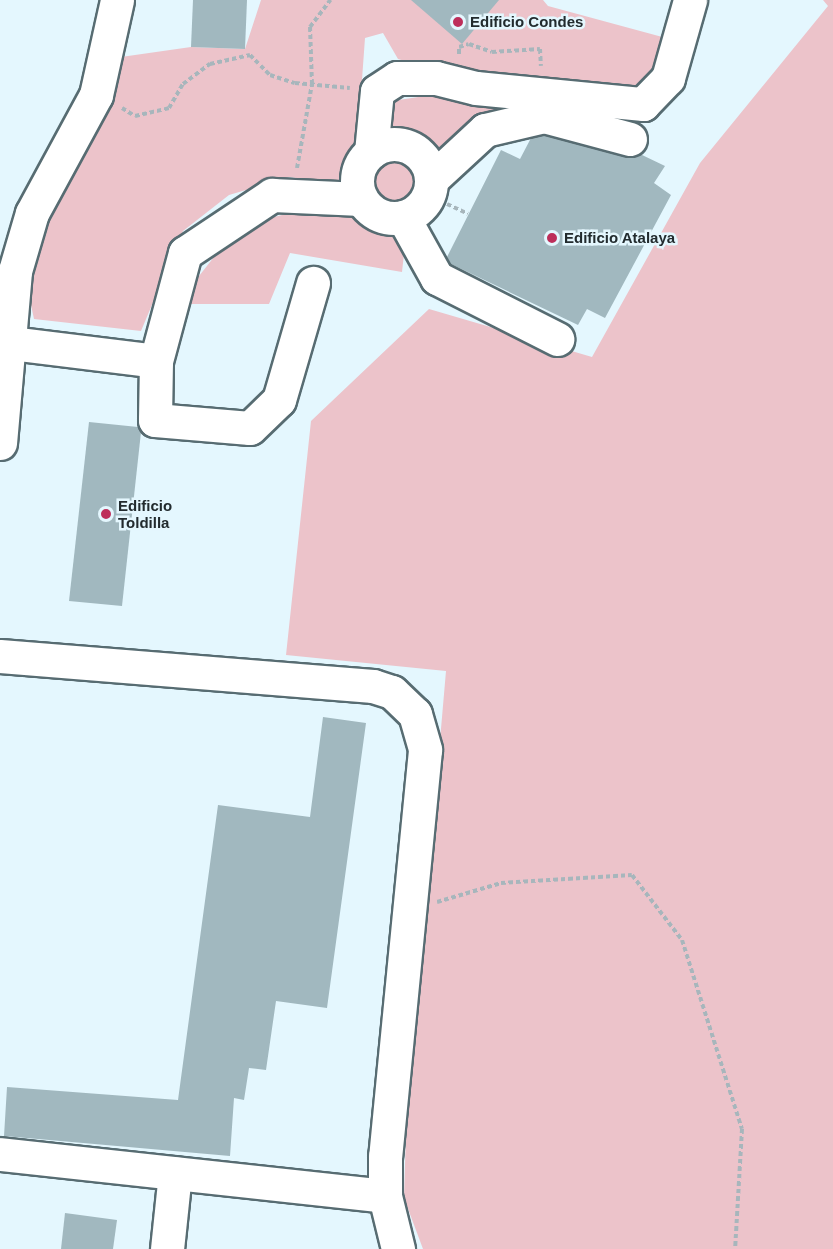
<!DOCTYPE html>
<style>
body{margin:0}
#map{position:relative;width:833px;height:1249px;overflow:hidden;background:#e4f7fe;font-family:Helvetica,sans-serif}
div>[style]{position:absolute}
.green>*{inset:0;background:#ecc3ca}
.round{border-radius:50%}
.building>*{inset:0;background:#a1b8bf}
.path>*{height:4px;margin-top:-2px;transform-origin:0;background:repeating-linear-gradient(90deg,#a7b6bc 0 4.5px,transparent 0 7.5px)}
.roads{filter:drop-shadow(2px 0 #576c72) drop-shadow(-2px 0 #576c72) drop-shadow(0 2px #576c72) drop-shadow(0 -2px #576c72)}
.minor>*{height:33px;margin:-16.5px;padding:0 16.5px;transform-origin:16.5px;border-radius:16.5px;background:#fff}
.minor>.ring{margin:-16.5px;padding:0;box-sizing:content-box;background:none;border:33px solid #fff;border-radius:50%}
.dots>*{width:16px;height:16px;translate:-50% -50%;box-sizing:border-box;border:3px solid #e4f7fe;border-radius:50%}
span{translate:-50% -50%;white-space:nowrap;text-align:center;line-height:1.15;-webkit-text-stroke:5px #e4f7fe;paint-order:stroke}
.poi-label{font-size:15px;color:#222b2e;font-weight:700}
.left{translate:0 -50%;text-align:left}
</style>
<div id="map">
<div class="green">
<div style="clip-path:polygon(261px 0,543px 0,548px 6px,666px 38px,656px 76px,620px 98px,451px 74px,398px 59px,383px 33px,365px 38px,357px 149px,341px 184px,289px 177px,229px 195px,183px 231px,141px 331px,34px 319px,28px 291px,49px 213px,109px 105px,121px 57px,191px 47px,245px 49px)"></div>
<div style="clip-path:polygon(823px 0,833px 0,833px 1249px,423px 1249px,404px 1198px,406px 1132px,446px 671px,286px 655px,311px 421px,429px 309px,592px 357px,700px 163px,828px 6px)"></div>
<div style="clip-path:polygon(458px 91px,641px 115px,639px 138px,545px 110px,443px 154px,433px 154px,408px 136px,392px 133px,392px 101px)"></div>
<div class="round" style="left:371px;top:158px;width:46px;height:46px"></div>
<div style="clip-path:polygon(306px 209px,355px 214px,406px 236px,402px 272px,290px 253px,269px 304px,185px 304px,188px 290px,229px 238px,266px 219px)"></div>
</div>
<div class="building">
<div style="clip-path:polygon(193px 0,247px 0,245px 49px,191px 47px)"></div>
<div style="clip-path:polygon(411px 0,499px 0,462px 44px)"></div>
<div style="clip-path:polygon(544px 135px,625px 157px,640px 154px,665px 166px,654px 183px,671px 195px,605px 318px,587px 309px,578px 325px,451px 264px,447px 257px,501px 150px,520px 159px,531px 138px)"></div>
<div style="clip-path:polygon(89px 422px,138px 427px,141px 432px,122px 606px,69px 601px)"></div>
<div style="clip-path:polygon(323px 717px,366px 723px,327px 1008px,276px 1001px,266px 1070px,249px 1068px,244px 1100px,234px 1098px,230px 1156px,4px 1136px,7px 1087px,178px 1100px,218px 805px,310px 817px)"></div>
<div style="clip-path:polygon(65px 1213px,117px 1220px,113px 1249px,61px 1249px)"></div>
</div>
<div class="path">
<div style="left:459px;top:54px;width:7px;rotate:-90deg"></div>
<div style="left:459px;top:47px;width:10px;rotate:-17deg"></div>
<div style="left:469px;top:44px;width:24px;rotate:19deg"></div>
<div style="left:492px;top:52px;width:48px;rotate:-3.6deg"></div>
<div style="left:540px;top:49px;width:17px;rotate:87deg"></div>
<div style="left:122px;top:108px;width:15px;rotate:32deg"></div>
<div style="left:135px;top:116px;width:35px;rotate:-13deg"></div>
<div style="left:169px;top:108px;width:28px;rotate:-60deg"></div>
<div style="left:183px;top:84px;width:34px;rotate:-37deg"></div>
<div style="left:210px;top:64px;width:41px;rotate:-12.7deg"></div>
<div style="left:250px;top:55px;width:28px;rotate:45deg"></div>
<div style="left:270px;top:75px;width:26px;rotate:18deg"></div>
<div style="left:295px;top:83px;width:55px;rotate:5.2deg"></div>
<div style="left:297px;top:168px;width:85px;rotate:-79.9deg"></div>
<div style="left:312px;top:84px;width:57px;rotate:-92deg"></div>
<div style="left:310px;top:27px;width:34px;rotate:-53deg"></div>
<div style="left:447px;top:204px;width:23px;rotate:25deg"></div>
<div style="left:437px;top:902px;width:67px;rotate:-16.5deg"></div>
<div style="left:501px;top:883px;width:131px;rotate:-3.5deg"></div>
<div style="left:632px;top:875px;width:82px;rotate:52.4deg"></div>
<div style="left:682px;top:940px;width:198px;rotate:72.4deg"></div>
<div style="left:742px;top:1129px;width:120px;rotate:93.3deg"></div>
</div>
<div class="roads">
<div class="minor">
<div class="ring" style="left:357px;top:144px;width:41px;height:41px"></div>
<div style="left:371px;top:152px;width:61px;rotate:-84.4deg"></div>
<div style="left:377px;top:91px;width:24px;rotate:-33deg"></div>
<div style="left:397px;top:78px;width:39px"></div>
<div style="left:436px;top:78px;width:41px;rotate:14deg"></div>
<div style="left:476px;top:88px;width:168px;rotate:5.5deg"></div>
<div style="left:643px;top:104px;width:36px;rotate:-46deg"></div>
<div style="left:668px;top:78px;width:81px;rotate:-74.2deg"></div>
<div style="left:432px;top:179px;width:72px;rotate:-42.8deg"></div>
<div style="left:485px;top:130px;width:61px;rotate:-13.3deg"></div>
<div style="left:544px;top:116px;width:89px;rotate:15deg"></div>
<div style="left:403px;top:217px;width:70px;rotate:60.9deg"></div>
<div style="left:437px;top:278px;width:135px;rotate:26.9deg"></div>
<div style="left:10px;top:343px;width:147px;rotate:7deg"></div>
<div style="left:156px;top:361px;width:112px;rotate:-75deg"></div>
<div style="left:185px;top:253px;width:105px;rotate:-33.7deg"></div>
<div style="left:272px;top:195px;width:89px;rotate:2.6deg"></div>
<div style="left:156px;top:361px;width:59px;rotate:91deg"></div>
<div style="left:155px;top:420px;width:95px;rotate:4.8deg"></div>
<div style="left:250px;top:428px;width:40px;rotate:-44deg"></div>
<div style="left:279px;top:400px;width:122px;rotate:-73.8deg"></div>
<div style="left:0;top:443px;width:173px;rotate:-85deg"></div>
<div style="left:15px;top:271px;width:60px;rotate:-73.7deg"></div>
<div style="left:32px;top:213px;width:134px;rotate:-61.5deg"></div>
<div style="left:96px;top:95px;width:97px;rotate:-77.5deg"></div>
<div style="left:0;top:656px;width:374px;rotate:4.6deg"></div>
<div style="left:373px;top:686px;width:20px;rotate:18deg"></div>
<div style="left:392px;top:692px;width:32px;rotate:44deg"></div>
<div style="left:415px;top:714px;width:37px;rotate:74deg"></div>
<div style="left:425px;top:750px;width:408px;rotate:95.6deg"></div>
<div style="left:385px;top:1156px;width:40px;rotate:90deg"></div>
<div style="left:385px;top:1196px;width:55px;rotate:76.2deg"></div>
<div style="left:0;top:1154px;width:387px;rotate:6.2deg"></div>
<div style="left:167px;top:1249px;width:76px;rotate:-84deg"></div>
</div>
</div>
<div class="dots">
<div style="left:458px;top:22px;background:#bd2f5b"></div>
<div style="left:552px;top:238px;background:#bd2f5b"></div>
<div style="left:106px;top:514px;background:#bd2f5b"></div>
</div>
<div class="poi-label">
<span class="left" style="left:470px;top:22px">Edificio Condes</span>
<span class="left" style="left:564px;top:238px">Edificio Atalaya</span>
<span class="left" style="left:118px;top:514px">Edificio<br>Toldilla</span>
</div>
</div>
